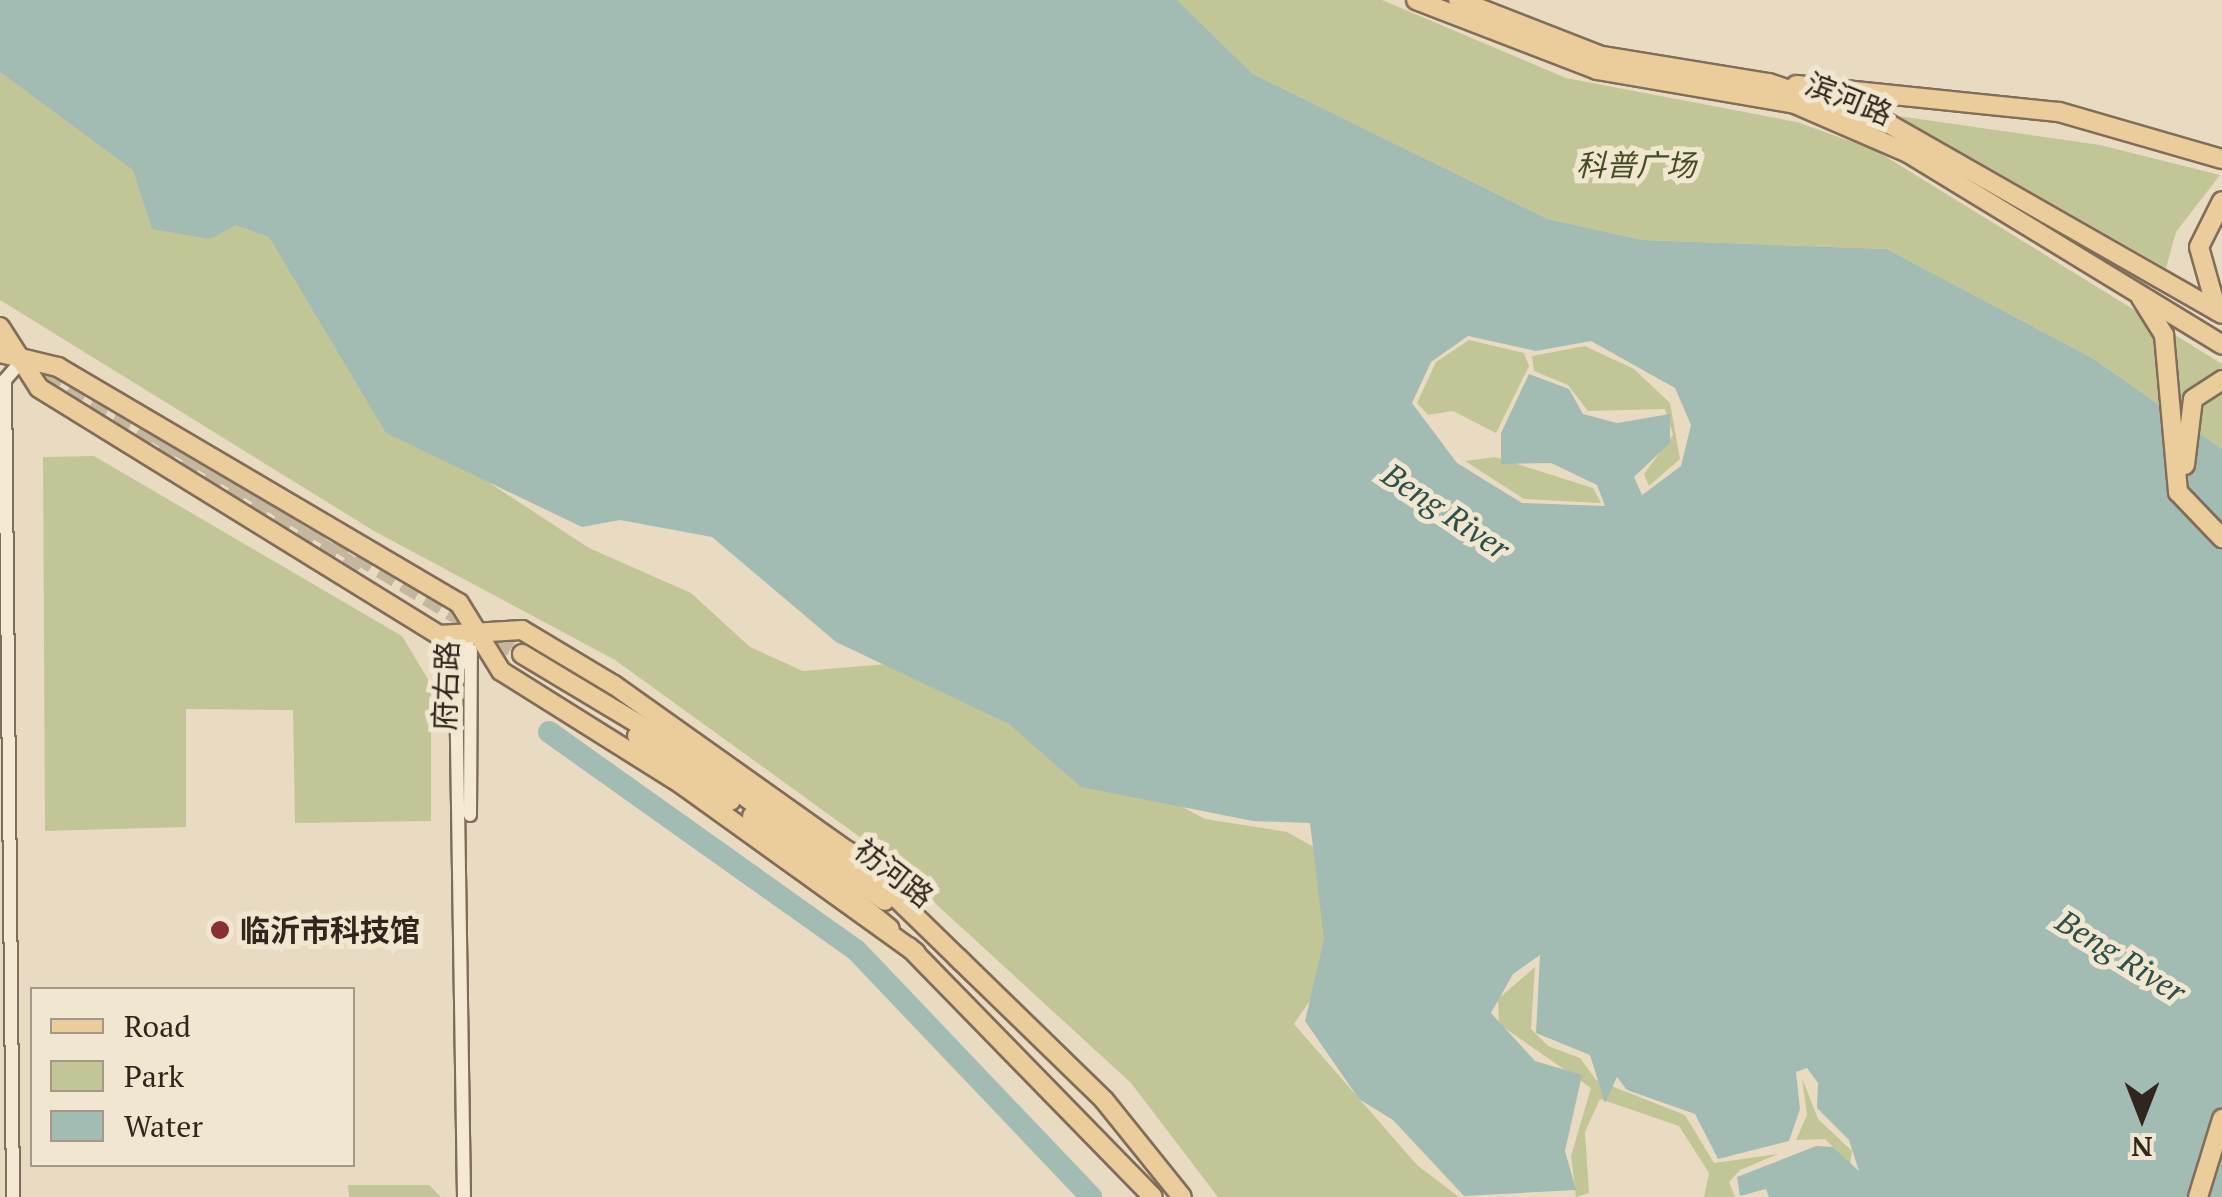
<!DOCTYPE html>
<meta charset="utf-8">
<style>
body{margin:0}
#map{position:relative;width:2222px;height:1197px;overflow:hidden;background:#e9dbc1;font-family:"PT Serif","Noto Sans SC",serif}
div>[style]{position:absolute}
.green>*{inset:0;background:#c2c696}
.water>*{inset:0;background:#a3bcb3}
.river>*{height:22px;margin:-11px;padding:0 11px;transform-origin:11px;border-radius:11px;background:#a3bcb3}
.major-tunnel>*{height:18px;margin-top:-9px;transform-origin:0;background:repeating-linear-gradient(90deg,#c4b7a0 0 18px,transparent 0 27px)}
.roads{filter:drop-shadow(2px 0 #806d5a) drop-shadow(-2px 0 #806d5a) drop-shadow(0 2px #806d5a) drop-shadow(0 -2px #806d5a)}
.minor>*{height:12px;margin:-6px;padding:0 6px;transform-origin:6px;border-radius:6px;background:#f5e9d3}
.major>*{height:18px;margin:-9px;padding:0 9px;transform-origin:9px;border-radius:9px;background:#eacd9b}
.dots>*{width:28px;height:28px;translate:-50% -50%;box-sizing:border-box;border:5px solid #f1e6cf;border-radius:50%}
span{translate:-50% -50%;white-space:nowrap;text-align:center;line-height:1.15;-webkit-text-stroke:10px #f1e6cf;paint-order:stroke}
.street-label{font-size:30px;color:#31261d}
.park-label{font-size:30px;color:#444c25;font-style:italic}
.poi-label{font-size:30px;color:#31261d;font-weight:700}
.left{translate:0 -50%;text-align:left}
.water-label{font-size:32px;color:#2d504c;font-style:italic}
.legend{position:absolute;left:30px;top:987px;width:325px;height:180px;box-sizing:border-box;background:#f1e6cf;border:2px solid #a49988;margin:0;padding:12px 18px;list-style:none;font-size:30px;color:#31261d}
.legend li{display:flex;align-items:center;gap:20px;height:50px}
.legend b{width:50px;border:2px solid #a49988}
.north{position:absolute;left:2092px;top:1067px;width:100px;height:100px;-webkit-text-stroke:8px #f1e6cf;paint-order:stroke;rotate:180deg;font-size:28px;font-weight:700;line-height:40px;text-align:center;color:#31261d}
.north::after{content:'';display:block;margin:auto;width:35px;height:45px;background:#31261d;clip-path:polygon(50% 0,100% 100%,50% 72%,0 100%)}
</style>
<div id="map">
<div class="green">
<div style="clip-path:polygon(1177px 0,1382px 0,1566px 78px,1797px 122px,1875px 150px,2222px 364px,2222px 449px,2094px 359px,1887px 249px,1643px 240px,1548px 219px,1253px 74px)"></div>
<div style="clip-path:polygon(0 43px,261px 219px,409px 430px,589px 548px,691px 593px,750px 647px,803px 671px,912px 662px,1205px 819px,1287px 832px,1328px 855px,1329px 972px,1294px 1024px,1417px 1165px,1459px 1197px,1218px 1197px,1131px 1083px,875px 848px,615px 660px,374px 531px,0 300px)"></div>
<div style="clip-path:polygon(1898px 116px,2100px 145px,2220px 175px,2176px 232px,2166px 268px)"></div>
<div style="clip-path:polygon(1469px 340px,1524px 353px,1529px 366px,1496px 433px,1453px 411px,1428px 415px,1417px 403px,1436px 362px)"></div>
<div style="clip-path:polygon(1585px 346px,1634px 369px,1670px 403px,1680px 459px,1649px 486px,1644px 474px,1673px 435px,1665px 409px,1588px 411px,1568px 385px,1534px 371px,1532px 356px)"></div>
<div style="clip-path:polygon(94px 456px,402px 636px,431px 684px,431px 821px,295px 823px,293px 710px,186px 709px,186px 827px,45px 831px,43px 457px)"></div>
<div style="clip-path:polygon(1495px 457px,1593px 488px,1601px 503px,1524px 499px,1465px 461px)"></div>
<div style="clip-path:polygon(1535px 967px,1531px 1029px,1548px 1046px,1580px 1058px,1596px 1080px,1685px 1115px,1714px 1163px,1778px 1154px,1740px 1170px,1729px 1182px,1735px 1197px,1704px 1197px,1709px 1173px,1679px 1126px,1600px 1099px,1585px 1132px,1589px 1193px,1576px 1197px,1571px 1156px,1591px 1088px,1499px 1024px,1498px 999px)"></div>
<div style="clip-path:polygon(1802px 1078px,1818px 1119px,1852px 1151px,1850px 1164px,1825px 1139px,1796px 1140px,1807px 1115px)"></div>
<div style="clip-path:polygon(348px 1185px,429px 1185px,441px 1197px,349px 1197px)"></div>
</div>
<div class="water">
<div style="clip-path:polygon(evenodd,0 0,1177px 0,1253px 74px,1548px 219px,1643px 240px,1887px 249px,2094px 359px,2222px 449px,2222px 1197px,1769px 1197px,1766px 1189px,1740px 1196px,1737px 1177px,1816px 1146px,1833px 1147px,1859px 1171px,1849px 1140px,1817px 1108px,1818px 1083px,1807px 1068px,1796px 1072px,1800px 1109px,1789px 1141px,1718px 1159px,1695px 1114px,1627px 1090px,1617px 1077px,1605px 1103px,1590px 1055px,1536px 1033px,1540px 955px,1513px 974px,1491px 1013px,1535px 1061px,1582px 1075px,1565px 1151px,1576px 1190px,1464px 1196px,1393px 1120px,1359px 1099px,1305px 1021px,1324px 939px,1310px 823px,1253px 821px,1081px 787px,1009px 724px,836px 642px,712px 537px,620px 520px,582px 527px,386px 433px,269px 237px,236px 225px,210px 239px,152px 229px,133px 170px,0 72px,0 0,1468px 336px,1536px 351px,1591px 341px,1675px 388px,1691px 425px,1681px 466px,1642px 495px,1634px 477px,1670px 443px,1670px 414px,1617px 423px,1583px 414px,1569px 389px,1529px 374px,1501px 433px,1501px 464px,1551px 463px,1597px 485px,1605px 506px,1522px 503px,1457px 463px,1412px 403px,1431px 362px,1468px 336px)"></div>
</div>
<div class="river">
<div style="left:549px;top:732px;width:377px;rotate:35.4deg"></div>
<div style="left:856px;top:950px;width:341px;rotate:46.4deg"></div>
</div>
<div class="major-tunnel">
<div style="left:21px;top:363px;width:404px;rotate:31.5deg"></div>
<div style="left:149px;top:430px;width:435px;rotate:31deg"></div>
</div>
<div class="roads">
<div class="minor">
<div style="left:470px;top:815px;width:165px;rotate:-89.7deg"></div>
<div style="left:13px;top:1197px;width:817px;rotate:-90.56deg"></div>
<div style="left:5px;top:380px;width:29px;rotate:-49deg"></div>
<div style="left:464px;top:1197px;width:522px;rotate:-90.88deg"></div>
<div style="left:456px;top:675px;width:48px;rotate:-70.4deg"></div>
</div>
<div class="major">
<div style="left:1416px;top:0;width:194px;rotate:21.1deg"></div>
<div style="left:1597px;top:70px;width:201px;rotate:9.7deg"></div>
<div style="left:1795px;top:104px;width:123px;rotate:23.4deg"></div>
<div style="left:1908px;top:153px;width:368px;rotate:31.4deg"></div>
<div style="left:1458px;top:0;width:155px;rotate:21.3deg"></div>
<div style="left:1602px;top:56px;width:169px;rotate:9.2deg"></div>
<div style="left:1769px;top:83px;width:127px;rotate:18.9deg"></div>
<div style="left:1889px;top:124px;width:383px;rotate:29.7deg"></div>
<div style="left:1796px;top:85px;width:264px;rotate:5.9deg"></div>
<div style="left:2059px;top:112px;width:170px;rotate:16.1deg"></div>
<div style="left:2141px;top:298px;width:44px;rotate:58.1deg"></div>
<div style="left:2164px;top:335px;width:158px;rotate:84.9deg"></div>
<div style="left:2178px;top:492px;width:64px;rotate:46.3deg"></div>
<div style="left:2217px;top:311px;width:66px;rotate:-105.7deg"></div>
<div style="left:2199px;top:247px;width:51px;rotate:-63.4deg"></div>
<div style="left:0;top:327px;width:72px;rotate:57.4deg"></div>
<div style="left:39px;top:388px;width:470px;rotate:31.7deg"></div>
<div style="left:439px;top:635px;width:83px;rotate:-3.4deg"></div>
<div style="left:522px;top:630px;width:107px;rotate:30.9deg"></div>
<div style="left:614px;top:685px;width:287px;rotate:35.4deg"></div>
<div style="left:848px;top:851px;width:159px;rotate:44.2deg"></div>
<div style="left:0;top:353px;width:60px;rotate:13.6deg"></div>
<div style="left:58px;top:367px;width:465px;rotate:30.5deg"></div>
<div style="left:459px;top:603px;width:80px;rotate:58.3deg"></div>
<div style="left:501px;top:671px;width:213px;rotate:32.1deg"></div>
<div style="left:681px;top:784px;width:289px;rotate:35.7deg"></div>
<div style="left:2185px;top:465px;width:66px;rotate:-83.1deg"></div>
<div style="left:2193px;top:399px;width:35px;rotate:-33deg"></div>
<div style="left:522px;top:654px;width:190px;rotate:31deg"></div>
<div style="left:685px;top:752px;width:249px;rotate:36.7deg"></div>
<div style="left:637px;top:736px;width:114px;rotate:34.7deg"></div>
<div style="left:752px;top:816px;width:178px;rotate:39.3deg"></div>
<div style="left:909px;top:947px;width:349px;rotate:45.7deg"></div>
<div style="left:957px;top:957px;width:205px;rotate:44.2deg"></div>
<div style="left:1104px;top:1100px;width:124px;rotate:51.2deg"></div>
<div style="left:2198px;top:1197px;width:82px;rotate:-72.9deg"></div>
</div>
</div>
<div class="dots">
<div style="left:220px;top:930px;background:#8a3035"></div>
</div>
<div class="street-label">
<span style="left:1849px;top:99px;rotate:22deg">滨河路</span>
<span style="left:446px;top:686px;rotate:-88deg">府右路</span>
<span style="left:894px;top:873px;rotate:38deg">祊河路</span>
</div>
<div class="park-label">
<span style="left:1636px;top:165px">科普广场</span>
</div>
<div class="poi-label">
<span class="left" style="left:240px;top:930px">临沂市科技馆</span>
</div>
<div class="water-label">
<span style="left:1446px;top:511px;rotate:34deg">Beng River</span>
<span style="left:2121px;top:956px;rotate:32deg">Beng River</span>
</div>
<ul class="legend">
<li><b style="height:12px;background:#eacd9b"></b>Road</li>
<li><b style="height:28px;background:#c2c696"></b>Park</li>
<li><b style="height:28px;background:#a3bcb3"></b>Water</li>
</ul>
<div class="north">N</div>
</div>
